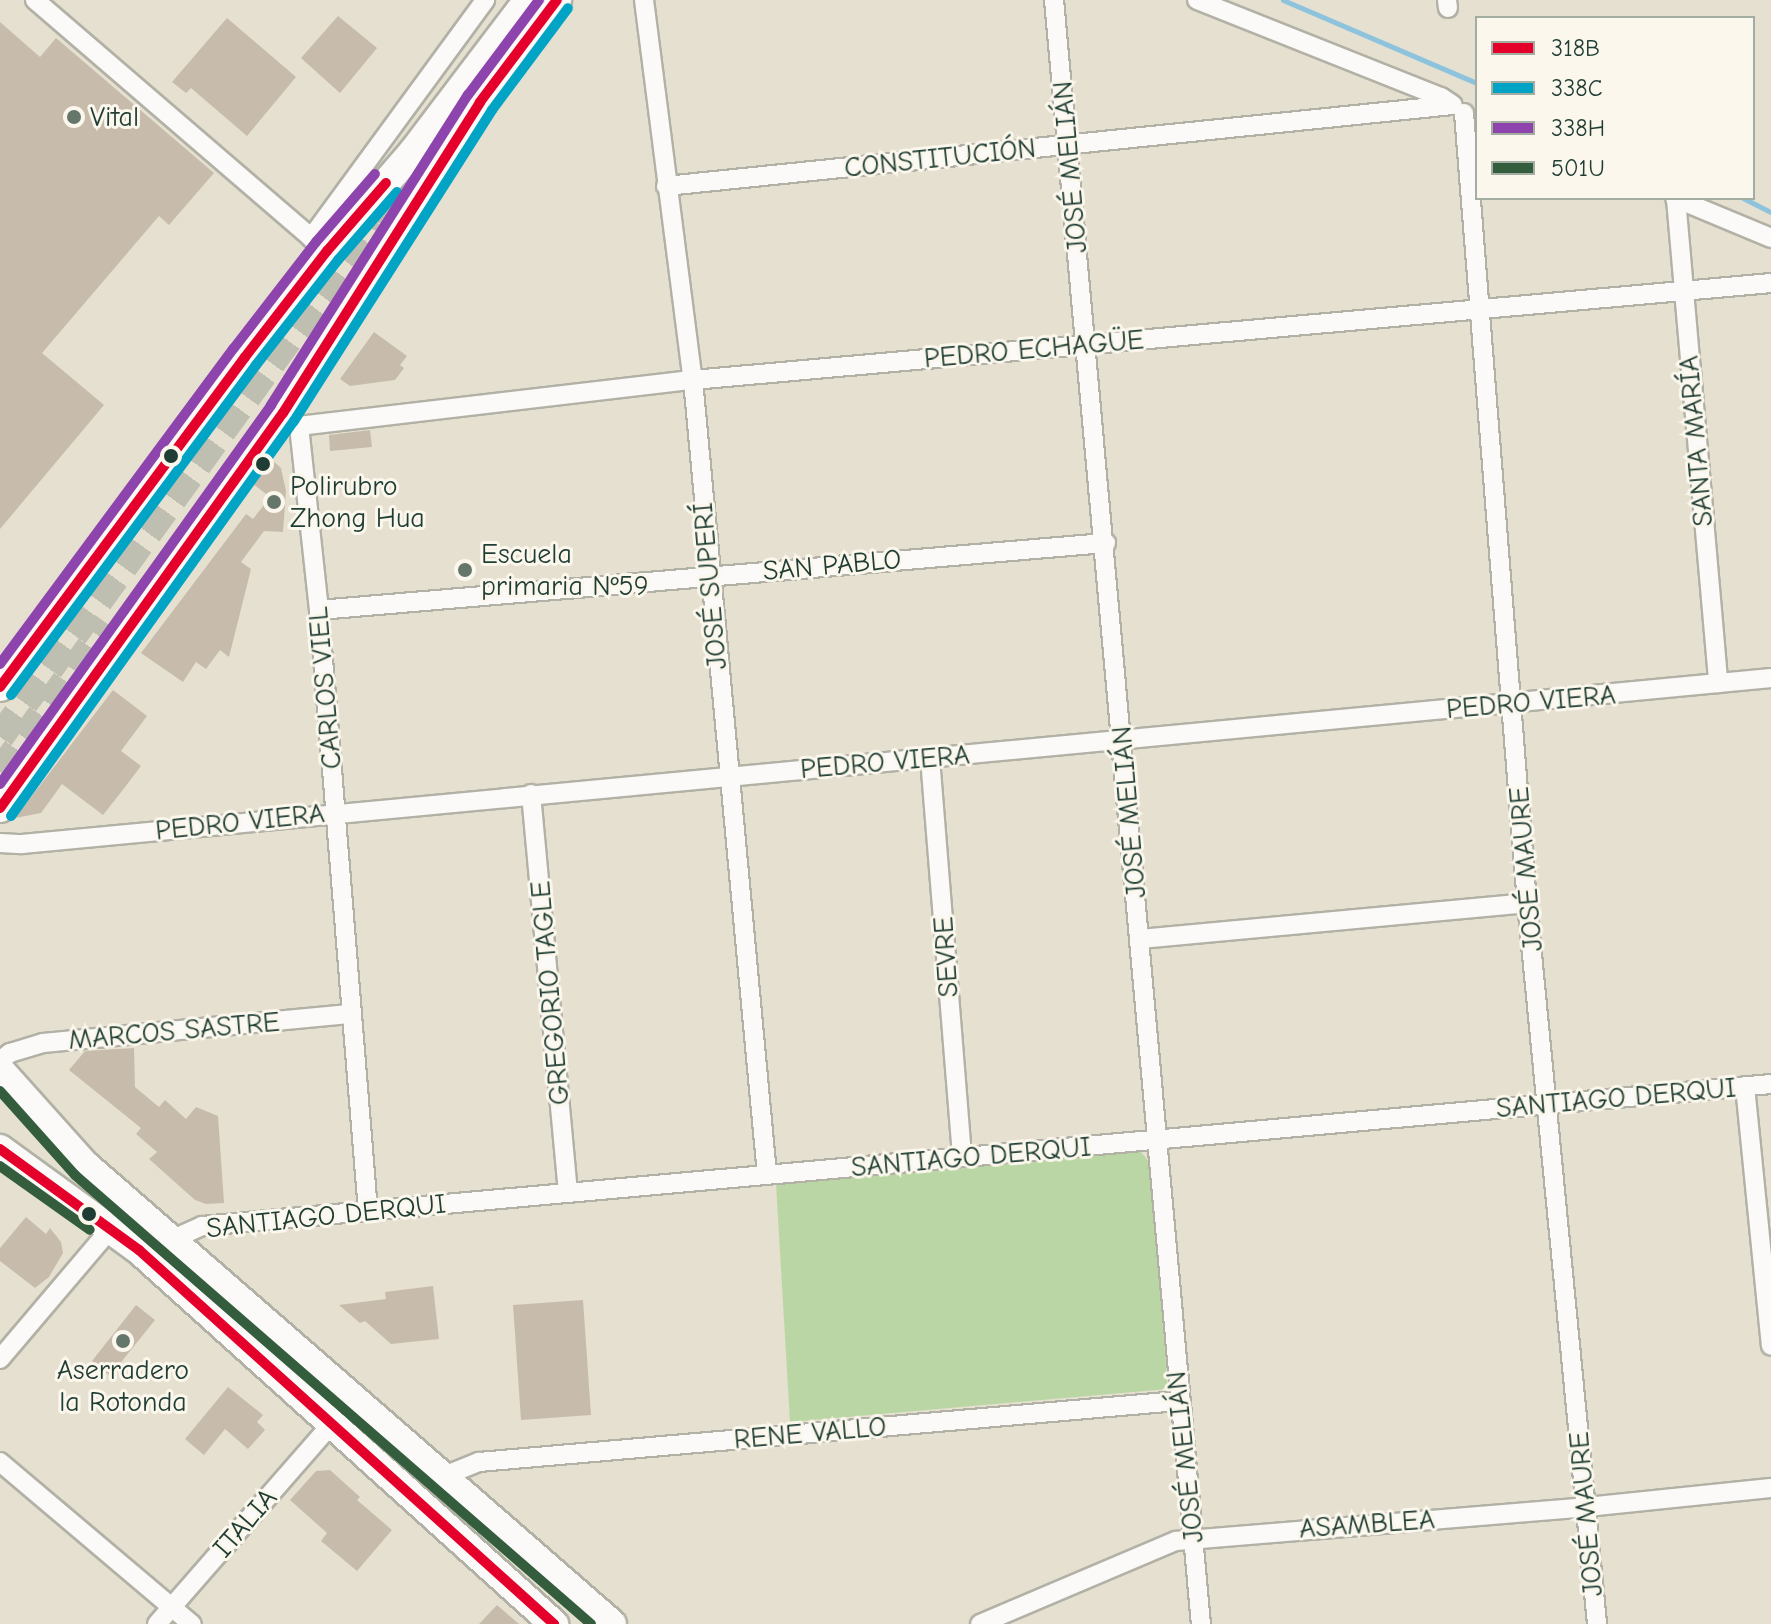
<!DOCTYPE html>
<meta charset="utf-8">
<style>
body{margin:0}
#map{position:relative;width:1771px;height:1624px;overflow:hidden;background:#e6e0d0;font-family:"Comic Neue",sans-serif}
div>[style]{position:absolute}
.green>*{inset:0;background:#bad6a5}
.stream>*{height:5px;margin:-2.5px;padding:0 2.5px;transform-origin:2.5px;border-radius:2.5px;background:#8ec3dd}
.building>*{inset:0;background:#c7bcab}
.primary-tunnel>*{height:28px;margin-top:-14px;transform-origin:0;background:repeating-linear-gradient(90deg,#bebfb1 0 28px,transparent 0 42px)}
.roads{filter:drop-shadow(2px 0 #b2b1a6) drop-shadow(-2px 0 #b2b1a6) drop-shadow(0 2px #b2b1a6) drop-shadow(0 -2px #b2b1a6)}
.street>*{height:18px;margin:-9px;padding:0 9px;transform-origin:9px;border-radius:9px;background:#fbfaf8}
.primary>*{height:28px;margin:-14px;padding:0 14px;transform-origin:14px;border-radius:14px;background:#fbfaf8}
.bus-1>*{height:10px;margin:-5px;padding:0 5px;transform-origin:5px;border-radius:5px;background:#e4002b}
.bus-2>*{height:10px;margin:-5px;padding:0 5px;transform-origin:5px;border-radius:5px;background:#02a4c6}
.bus-3>*{height:10px;margin:-5px;padding:0 5px;transform-origin:5px;border-radius:5px;background:#8e44ad}
.bus-4>*{height:10px;margin:-5px;padding:0 5px;transform-origin:5px;border-radius:5px;background:#345d3d}
.dots>*{width:22px;height:22px;translate:-50% -50%;box-sizing:border-box;border:4px solid #fbf7ec;border-radius:50%}
span{translate:-50% -50%;white-space:nowrap;text-align:center;line-height:1.15;-webkit-text-stroke:6px #fbf7ec;paint-order:stroke}
.poi-label{font-size:28px;color:#1f3d34}
.left{translate:0 -50%;text-align:left}
.street-label{font-size:28px;color:#1f3d34}
.legend{position:absolute;left:1475px;top:16px;width:280px;height:184px;box-sizing:border-box;background:#fbf7ec;border:2px solid #a3ada2;margin:0;padding:10px 14px;list-style:none;font-size:24px;color:#1f3d34}
.legend li{display:flex;align-items:center;gap:16px;height:40px}
.legend b{width:40px;border:2px solid #a3ada2}
</style>
<div id="map">
<div class="green">
<div style="clip-path:polygon(1140px 1151px,1150px 1163px,1168px 1389px,790px 1422px,776px 1184px)"></div>
</div>
<div class="stream">
<div style="left:1283px;top:0;width:211px;rotate:23.2deg"></div>
<div style="left:1743px;top:198px;width:31px;rotate:27deg"></div>
</div>
<div class="building">
<div style="clip-path:polygon(338px 16px,377px 48px,340px 93px,301px 58px)"></div>
<div style="clip-path:polygon(227px 18px,296px 77px,247px 136px,191px 88px,186px 93px,172px 82px)"></div>
<div style="clip-path:polygon(0 22px,40px 57px,56px 38px,214px 173px,169px 225px,159px 216px,42px 353px,104px 405px,0 529px)"></div>
<div style="clip-path:polygon(374px 332px,407px 356px,400px 365px,404px 368px,395px 380px,350px 386px,340px 379px)"></div>
<div style="clip-path:polygon(370px 430px,372px 447px,330px 451px,329px 435px)"></div>
<div style="clip-path:polygon(271px 459px,281px 468px,286px 491px,283px 532px,264px 531px,241px 562px,251px 569px,229px 657px,220px 650px,206px 669px,196px 662px,183px 682px,141px 653px,246px 514px,253px 519px,270px 497px,253px 484px)"></div>
<div style="clip-path:polygon(113px 690px,147px 716px,121px 751px,141px 766px,122px 791px,103px 815px,62px 784px,41px 813px,15px 818px)"></div>
<div style="clip-path:polygon(134px 1048px,135px 1087px,159px 1107px,165px 1100px,186px 1119px,196px 1107px,218px 1116px,224px 1203px,206px 1204px,195px 1200px,149px 1159px,157px 1152px,136px 1134px,141px 1128px,69px 1070px,85px 1051px)"></div>
<div style="clip-path:polygon(26px 1217px,46px 1234px,50px 1228px,61px 1242px,63px 1253px,49px 1277px,35px 1288px,0 1261px,0 1248px)"></div>
<div style="clip-path:polygon(433px 1286px,439px 1339px,391px 1344px,365px 1321px,360px 1323px,339px 1305px,386px 1299px,385px 1292px)"></div>
<div style="clip-path:polygon(583px 1300px,591px 1415px,521px 1420px,513px 1305px)"></div>
<div style="clip-path:polygon(136px 1305px,155px 1320px,110px 1376px,92px 1361px)"></div>
<div style="clip-path:polygon(228px 1387px,263px 1415px,257px 1422px,265px 1430px,248px 1449px,225px 1429px,204px 1455px,185px 1439px)"></div>
<div style="clip-path:polygon(330px 1470px,360px 1497px,357px 1500px,392px 1530px,357px 1571px,321px 1541px,327px 1533px,290px 1500px,316px 1471px)"></div>
<div style="clip-path:polygon(497px 1605px,519px 1624px,479px 1624px)"></div>
</div>
<div class="primary-tunnel">
<div style="left:0;top:737px;width:638px;rotate:-53.99deg"></div>
<div style="left:375px;top:221px;width:48px;rotate:-61.3deg"></div>
<div style="left:0;top:772px;width:183px;rotate:-54.3deg"></div>
</div>
<div class="roads">
<div class="street">
<div style="left:35px;top:0;width:385px;rotate:40.7deg"></div>
<div style="left:644px;top:0;width:383px;rotate:82.7deg"></div>
<div style="left:693px;top:380px;width:797px;rotate:84.68deg"></div>
<div style="left:1054px;top:0;width:1631px;rotate:84.83deg"></div>
<div style="left:1197px;top:0;width:263px;rotate:21.7deg"></div>
<div style="left:1441px;top:97px;width:14px;rotate:34deg"></div>
<div style="left:1447px;top:0;width:8px;rotate:83deg"></div>
<div style="left:1464px;top:113px;width:793px;rotate:85.44deg"></div>
<div style="left:1527px;top:903px;width:724px;rotate:84.45deg"></div>
<div style="left:666px;top:186px;width:790px;rotate:-5.88deg"></div>
<div style="left:1675px;top:198px;width:104px;rotate:22.6deg"></div>
<div style="left:1676px;top:199px;width:486px;rotate:85deg"></div>
<div style="left:311px;top:238px;width:295px;rotate:-53.8deg"></div>
<div style="left:292px;top:420px;width:9px;rotate:41deg"></div>
<div style="left:299px;top:426px;width:185px;rotate:83.8deg"></div>
<div style="left:319px;top:610px;width:603px;rotate:85.34deg"></div>
<div style="left:299px;top:426px;width:397px;rotate:-6.7deg"></div>
<div style="left:693px;top:380px;width:1082px;rotate:-5.14deg"></div>
<div style="left:319px;top:610px;width:790px;rotate:-4.87deg"></div>
<div style="left:930px;top:758px;width:399px;rotate:85.4deg"></div>
<div style="left:531px;top:794px;width:400px;rotate:84.7deg"></div>
<div style="left:0;top:843px;width:22px;rotate:3deg"></div>
<div style="left:22px;top:844px;width:1757px;rotate:-5.42deg"></div>
<div style="left:1141px;top:939px;width:388px;rotate:-5.3deg"></div>
<div style="left:0;top:1061px;width:13px;rotate:-39deg"></div>
<div style="left:10px;top:1053px;width:34px;rotate:-17deg"></div>
<div style="left:43px;top:1043px;width:310px;rotate:-5.4deg"></div>
<div style="left:1745px;top:1086px;width:261px;rotate:84.3deg"></div>
<div style="left:173px;top:1239px;width:32px;rotate:-24deg"></div>
<div style="left:202px;top:1226px;width:1575px;rotate:-5.17deg"></div>
<div style="left:0;top:1359px;width:172px;rotate:-49.7deg"></div>
<div style="left:0;top:1462px;width:251px;rotate:40.2deg"></div>
<div style="left:444px;top:1476px;width:38px;rotate:-22deg"></div>
<div style="left:479px;top:1462px;width:702px;rotate:-4.99deg"></div>
<div style="left:157px;top:1624px;width:268px;rotate:-48.9deg"></div>
<div style="left:980px;top:1624px;width:213px;rotate:-23deg"></div>
<div style="left:1176px;top:1541px;width:411px;rotate:-4.7deg"></div>
<div style="left:1586px;top:1507px;width:186px;rotate:-5.9deg"></div>
</div>
<div class="primary">
<div style="left:0;top:687px;width:545px;rotate:-53.13deg"></div>
<div style="left:327px;top:251px;width:130px;rotate:-49.1deg"></div>
<div style="left:412px;top:153px;width:192px;rotate:-52.8deg"></div>
<div style="left:0;top:808px;width:486px;rotate:-54.4deg"></div>
<div style="left:283px;top:413px;width:368px;rotate:-57.6deg"></div>
<div style="left:480px;top:102px;width:128px;rotate:-53deg"></div>
<div style="left:0;top:1070px;width:126px;rotate:48.2deg"></div>
<div style="left:84px;top:1164px;width:700px;rotate:41.06deg"></div>
<div style="left:0;top:1149px;width:172px;rotate:36deg"></div>
<div style="left:139px;top:1250px;width:559px;rotate:42.03deg"></div>
</div>
</div>
<div class="bus-1">
<div style="left:0;top:687px;width:411px;rotate:-53.4deg"></div>
<div style="left:245px;top:357px;width:134px;rotate:-52.3deg"></div>
<div style="left:327px;top:251px;width:90px;rotate:-49.1deg"></div>
<div style="left:0;top:808px;width:486px;rotate:-54.4deg"></div>
<div style="left:283px;top:413px;width:368px;rotate:-57.6deg"></div>
<div style="left:480px;top:102px;width:128px;rotate:-53deg"></div>
<div style="left:0;top:1149px;width:172px;rotate:36deg"></div>
<div style="left:139px;top:1250px;width:559px;rotate:42.03deg"></div>
</div>
<div class="bus-2">
<div style="left:11px;top:695px;width:411px;rotate:-53.4deg"></div>
<div style="left:256px;top:365px;width:133px;rotate:-52deg"></div>
<div style="left:338px;top:260px;width:90px;rotate:-49.1deg"></div>
<div style="left:11px;top:816px;width:486px;rotate:-54.4deg"></div>
<div style="left:294px;top:421px;width:369px;rotate:-57.5deg"></div>
<div style="left:492px;top:110px;width:127px;rotate:-53.3deg"></div>
</div>
<div class="bus-3">
<div style="left:0;top:664px;width:393px;rotate:-53.5deg"></div>
<div style="left:234px;top:348px;width:134px;rotate:-52.3deg"></div>
<div style="left:316px;top:242px;width:90px;rotate:-49.1deg"></div>
<div style="left:0;top:784px;width:466px;rotate:-54.4deg"></div>
<div style="left:271px;top:405px;width:367px;rotate:-57.6deg"></div>
<div style="left:468px;top:95px;width:119px;rotate:-53.2deg"></div>
</div>
<div class="bus-4">
<div style="left:0;top:1091px;width:113px;rotate:48.2deg"></div>
<div style="left:75px;top:1175px;width:684px;rotate:41.03deg"></div>
<div style="left:0;top:1166px;width:110px;rotate:35.4deg"></div>
</div>
<div class="dots">
<div style="left:74px;top:117px;background:#65766b"></div>
<div style="left:171px;top:456px;background:#1f3d34"></div>
<div style="left:263px;top:464px;background:#1f3d34"></div>
<div style="left:274px;top:502px;background:#65766b"></div>
<div style="left:465px;top:570px;background:#65766b"></div>
<div style="left:89px;top:1214px;background:#1f3d34"></div>
<div style="left:123px;top:1341px;background:#65766b"></div>
</div>
<div class="poi-label">
<span class="left" style="left:90px;top:117px">Vital</span>
<span class="left" style="left:290px;top:502px">Polirubro<br>Zhong Hua</span>
<span class="left" style="left:481px;top:570px">Escuela<br>primaria Nº59</span>
<span style="left:123px;top:1386px">Aserradero<br>la Rotonda</span>
</div>
<div class="street-label">
<span style="left:940px;top:158px;rotate:-6deg">CONSTITUCIÓN</span>
<span style="left:1070px;top:167px;rotate:-95deg">JOSÉ MELIÁN</span>
<span style="left:1034px;top:349px;rotate:-5deg">PEDRO ECHAGÜE</span>
<span style="left:1696px;top:441px;rotate:-95deg">SANTA MARÍA</span>
<span style="left:832px;top:565px;rotate:-5deg">SAN PABLO</span>
<span style="left:710px;top:586px;rotate:-95deg">JOSÉ SUPERÍ</span>
<span style="left:325px;top:688px;rotate:-95deg">CARLOS VIEL</span>
<span style="left:1531px;top:702px;rotate:-5deg">PEDRO VIERA</span>
<span style="left:885px;top:762px;rotate:-5deg">PEDRO VIERA</span>
<span style="left:1129px;top:812px;rotate:-95deg">JOSÉ MELIÁN</span>
<span style="left:240px;top:822px;rotate:-6deg">PEDRO VIERA</span>
<span style="left:1526px;top:869px;rotate:-95deg">JOSÉ MAURE</span>
<span style="left:946px;top:957px;rotate:-94deg">SEVRE</span>
<span style="left:550px;top:993px;rotate:-95deg">GREGORIO TAGLE</span>
<span style="left:174px;top:1031px;rotate:-5deg">MARCOS SASTRE</span>
<span style="left:1616px;top:1098px;rotate:-5deg">SANTIAGO DERQUI</span>
<span style="left:971px;top:1157px;rotate:-5deg">SANTIAGO DERQUI</span>
<span style="left:326px;top:1216px;rotate:-6deg">SANTIAGO DERQUI</span>
<span style="left:810px;top:1433px;rotate:-5deg">RENE VALLO</span>
<span style="left:1185px;top:1457px;rotate:-96deg">JOSÉ MELIÁN</span>
<span style="left:1586px;top:1514px;rotate:-95deg">JOSÉ MAURE</span>
<span style="left:245px;top:1523px;rotate:-49deg">ITALIA</span>
<span style="left:1367px;top:1524px;rotate:-4deg">ASAMBLEA</span>
</div>
<ul class="legend">
<li><b style="height:10px;background:#e4002b"></b>318B</li>
<li><b style="height:10px;background:#02a4c6"></b>338C</li>
<li><b style="height:10px;background:#8e44ad"></b>338H</li>
<li><b style="height:10px;background:#345d3d"></b>501U</li>
</ul>
</div>
